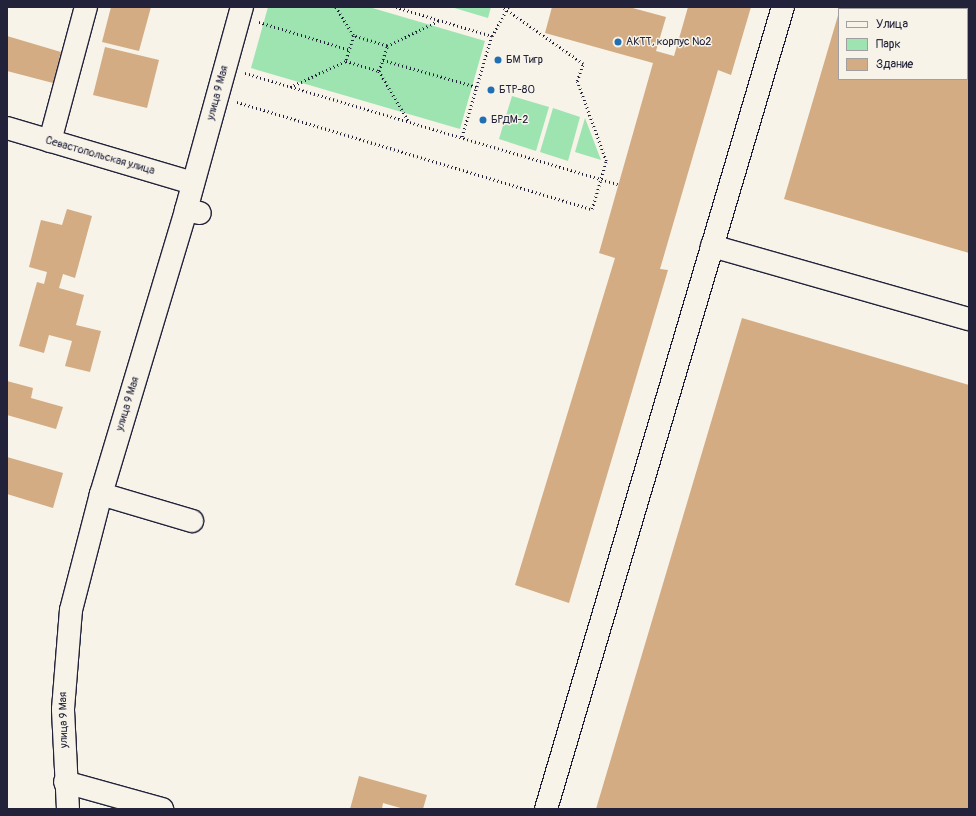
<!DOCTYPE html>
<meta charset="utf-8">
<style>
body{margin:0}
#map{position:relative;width:976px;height:816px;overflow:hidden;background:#f7f3e8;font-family:Pangolin,sans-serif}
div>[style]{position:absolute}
.green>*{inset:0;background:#9de4b1}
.building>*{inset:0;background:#d3ac84}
.path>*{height:2.5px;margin-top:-1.25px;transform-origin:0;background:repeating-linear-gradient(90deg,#22223b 0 1px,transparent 0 4px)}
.roads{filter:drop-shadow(1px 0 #22223b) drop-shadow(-1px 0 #22223b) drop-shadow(0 1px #22223b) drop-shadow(0 -1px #22223b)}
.minor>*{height:22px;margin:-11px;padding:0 11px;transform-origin:11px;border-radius:11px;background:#f7f3e8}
.major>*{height:22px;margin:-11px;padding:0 11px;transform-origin:11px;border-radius:11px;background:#f7f3e8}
.dots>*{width:11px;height:11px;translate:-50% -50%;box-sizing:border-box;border:2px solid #f7f3e8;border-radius:50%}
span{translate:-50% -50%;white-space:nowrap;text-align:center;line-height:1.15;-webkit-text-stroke:3px #f7f3e8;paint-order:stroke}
.poi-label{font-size:11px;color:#22223b}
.left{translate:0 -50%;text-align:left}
.street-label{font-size:11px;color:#22223b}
.frame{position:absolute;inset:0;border:8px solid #22223b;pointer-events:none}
.legend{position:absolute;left:838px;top:8px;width:130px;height:72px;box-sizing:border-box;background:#f7f3e8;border:1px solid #a29fa3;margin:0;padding:5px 7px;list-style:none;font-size:12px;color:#22223b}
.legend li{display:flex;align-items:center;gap:8px;height:20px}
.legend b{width:20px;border:1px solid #a29fa3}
</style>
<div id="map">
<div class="green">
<div style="clip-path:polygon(268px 7px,369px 7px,485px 41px,460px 129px,251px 68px)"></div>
<div style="clip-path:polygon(451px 7px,491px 7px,488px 18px)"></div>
<div style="clip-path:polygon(512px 96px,549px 107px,536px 151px,499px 139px)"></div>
<div style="clip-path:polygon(553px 108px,580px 117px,568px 161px,540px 152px)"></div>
<div style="clip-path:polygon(585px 118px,601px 160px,575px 152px)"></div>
</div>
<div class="building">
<div style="clip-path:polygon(111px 7px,151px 7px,139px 51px,102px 42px)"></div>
<div style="clip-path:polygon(552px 7px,629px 7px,666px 17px,656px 51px,674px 56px,688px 7px,751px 7px,731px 75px,718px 70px,660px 269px,668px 270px,569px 603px,515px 585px,615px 258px,599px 253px,653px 63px,545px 33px)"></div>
<div style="clip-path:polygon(840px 7px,969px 7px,969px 253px,784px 199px,839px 12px,839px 79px,967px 79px,967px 9px,840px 9px)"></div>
<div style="clip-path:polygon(7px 36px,61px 52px,53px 83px,7px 71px)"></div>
<div style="clip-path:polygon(105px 47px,159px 60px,147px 108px,93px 95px)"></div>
<div style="clip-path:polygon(67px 209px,92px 216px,75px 278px,63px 274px,59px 288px,84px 295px,76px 325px,101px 331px,90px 372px,65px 366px,72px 341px,49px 335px,44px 353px,19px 346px,37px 282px,44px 284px,47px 272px,29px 267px,41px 220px,62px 225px)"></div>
<div style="clip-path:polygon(742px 318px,969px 385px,969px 809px,596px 809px)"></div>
<div style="clip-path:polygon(7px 381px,33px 388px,31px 398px,63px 407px,56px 429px,7px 415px)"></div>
<div style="clip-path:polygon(7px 457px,63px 473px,53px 508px,7px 494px)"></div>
<div style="clip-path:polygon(359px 776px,427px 795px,423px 809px,404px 809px,383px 803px,382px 809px,350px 809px)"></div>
</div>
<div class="path">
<div style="left:336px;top:7px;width:34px;rotate:58deg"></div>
<div style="left:396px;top:7px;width:100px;rotate:16.8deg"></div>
<div style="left:492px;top:36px;width:106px;rotate:106.4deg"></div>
<div style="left:259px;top:22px;width:95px;rotate:17.1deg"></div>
<div style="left:492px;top:36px;width:33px;rotate:-61deg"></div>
<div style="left:387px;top:46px;width:57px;rotate:-26.1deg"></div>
<div style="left:383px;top:60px;width:98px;rotate:16deg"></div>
<div style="left:379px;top:71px;width:59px;rotate:59.5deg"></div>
<div style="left:245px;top:73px;width:389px;rotate:16.6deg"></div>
<div style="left:290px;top:87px;width:62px;rotate:-24.9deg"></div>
<div style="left:346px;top:61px;width:34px;rotate:17deg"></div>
<div style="left:379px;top:71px;width:26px;rotate:-72deg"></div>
<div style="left:387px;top:46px;width:34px;rotate:-163deg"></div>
<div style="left:354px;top:36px;width:26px;rotate:108deg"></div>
<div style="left:237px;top:102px;width:371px;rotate:16.8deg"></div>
<div style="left:592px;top:209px;width:50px;rotate:-73.7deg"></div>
<div style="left:606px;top:161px;width:85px;rotate:-109.9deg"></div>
<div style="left:577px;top:81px;width:18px;rotate:-71deg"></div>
<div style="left:583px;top:64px;width:99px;rotate:-144.9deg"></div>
</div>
<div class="roads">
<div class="minor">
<div style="left:7px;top:128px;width:194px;rotate:16.5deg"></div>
<div style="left:50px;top:141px;width:139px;rotate:-75deg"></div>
<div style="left:186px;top:210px;width:14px;rotate:12deg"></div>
<div style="left:712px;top:246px;width:267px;rotate:15.9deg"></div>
<div style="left:101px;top:494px;width:95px;rotate:16.5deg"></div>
<div style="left:65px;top:782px;width:101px;rotate:15.6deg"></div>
<div style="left:546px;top:809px;width:836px;rotate:-73.54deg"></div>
</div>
<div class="major">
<div style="left:68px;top:809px;width:100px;rotate:-92.9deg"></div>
<div style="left:63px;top:709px;width:99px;rotate:-85.4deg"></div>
<div style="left:71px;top:610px;width:120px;rotate:-75.5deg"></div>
<div style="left:101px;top:494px;width:296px;rotate:-73.3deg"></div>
<div style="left:186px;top:210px;width:211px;rotate:-74.6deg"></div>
</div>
</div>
<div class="dots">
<div style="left:618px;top:42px;background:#1f6fb2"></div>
<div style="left:498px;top:60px;background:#1f6fb2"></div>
<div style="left:491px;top:90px;background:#1f6fb2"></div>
<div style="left:483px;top:120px;background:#1f6fb2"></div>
</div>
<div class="poi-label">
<span class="left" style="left:626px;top:42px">АКТТ, корпус №2</span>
<span class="left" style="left:506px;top:60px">БМ Тигр</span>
<span class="left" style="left:499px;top:90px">БТР-80</span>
<span class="left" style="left:491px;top:120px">БРДМ-2</span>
</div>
<div class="street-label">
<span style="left:218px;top:93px;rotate:-75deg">улица 9 Мая</span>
<span style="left:100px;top:156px;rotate:16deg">Севастопольская улица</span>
<span style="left:128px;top:404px;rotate:-73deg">улица 9 Мая</span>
<span style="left:64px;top:720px;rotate:-91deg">улица 9 Мая</span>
</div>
<div class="frame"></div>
<ul class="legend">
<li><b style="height:5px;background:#f7f3e8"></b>Улица</li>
<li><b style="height:11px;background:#9de4b1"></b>Парк</li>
<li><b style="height:11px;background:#d3ac84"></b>Здание</li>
</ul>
</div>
